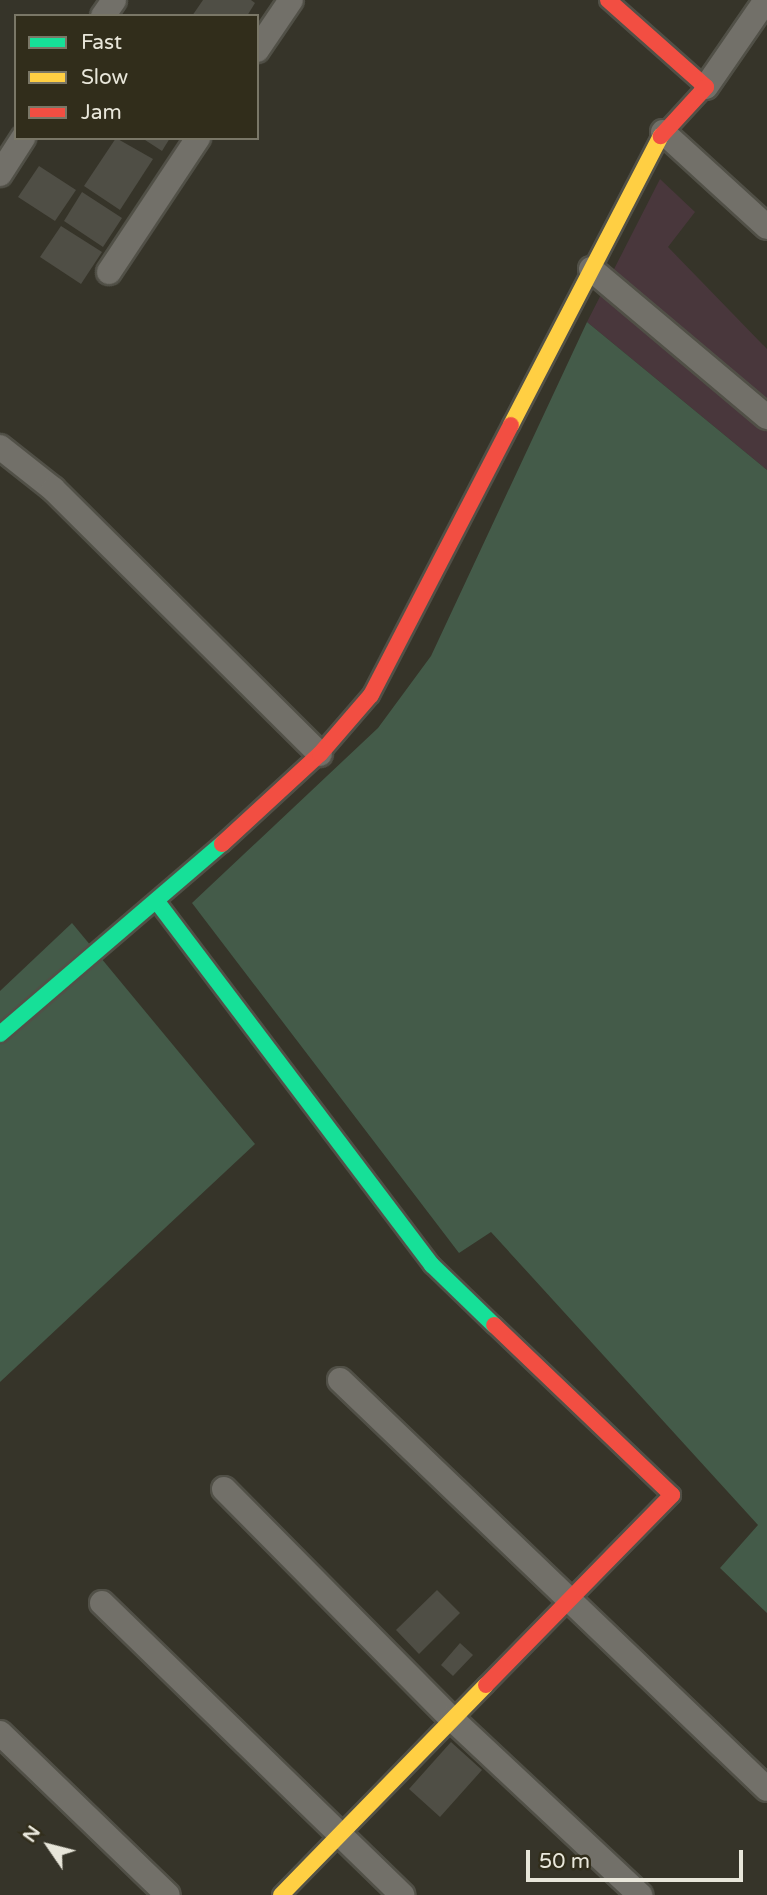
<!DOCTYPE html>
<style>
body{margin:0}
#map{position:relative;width:767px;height:1895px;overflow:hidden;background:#363429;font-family:"Varela Round",sans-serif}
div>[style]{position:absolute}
.commercial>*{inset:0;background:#49373c}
.green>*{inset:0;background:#445b49}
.building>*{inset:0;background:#4f4e45}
.roads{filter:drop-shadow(2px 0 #515047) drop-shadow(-2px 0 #515047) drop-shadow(0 2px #515047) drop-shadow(0 -2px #515047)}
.street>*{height:24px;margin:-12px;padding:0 12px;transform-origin:12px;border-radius:12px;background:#727069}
.fast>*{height:16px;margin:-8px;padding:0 8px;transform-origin:8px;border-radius:8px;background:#16e098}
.slow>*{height:16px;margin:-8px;padding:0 8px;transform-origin:8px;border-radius:8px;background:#ffcf43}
.jam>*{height:16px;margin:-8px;padding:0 8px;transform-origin:8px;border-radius:8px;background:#f24e42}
span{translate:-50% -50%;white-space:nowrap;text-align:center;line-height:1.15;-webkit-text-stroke:5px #312d1b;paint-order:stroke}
.legend{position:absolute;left:14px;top:14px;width:245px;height:126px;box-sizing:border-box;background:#312d1b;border:2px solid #7a7767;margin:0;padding:9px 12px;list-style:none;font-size:21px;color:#e8e6da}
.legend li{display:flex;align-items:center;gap:14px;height:35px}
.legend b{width:35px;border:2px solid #7a7767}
.north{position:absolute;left:14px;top:1811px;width:70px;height:70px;-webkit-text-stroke:5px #312d1b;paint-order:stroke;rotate:305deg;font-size:19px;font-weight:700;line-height:28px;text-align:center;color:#e8e6da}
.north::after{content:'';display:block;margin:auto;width:24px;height:32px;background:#e8e6da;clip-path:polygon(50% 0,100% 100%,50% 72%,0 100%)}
.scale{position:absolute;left:526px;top:1850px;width:217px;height:32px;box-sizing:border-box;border:4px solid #e8e6da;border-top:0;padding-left:9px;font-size:21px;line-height:24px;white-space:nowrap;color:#e8e6da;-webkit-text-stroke:5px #312d1b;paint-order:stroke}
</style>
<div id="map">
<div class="commercial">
<div style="clip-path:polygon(660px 179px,695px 212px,668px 247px,767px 349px,767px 470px,587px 322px)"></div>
</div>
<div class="green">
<div style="clip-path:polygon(587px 322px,767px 470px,767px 1613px,720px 1568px,758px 1525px,491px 1232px,459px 1253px,192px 903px,378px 728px,431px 656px)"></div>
<div style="clip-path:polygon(72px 923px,255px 1144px,0 1382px,0 991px)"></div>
</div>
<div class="building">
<div style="clip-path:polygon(203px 0,251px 0,255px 3px,247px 16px,192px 16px)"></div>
<div style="clip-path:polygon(116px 138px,153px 159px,120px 210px,84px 186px)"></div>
<div style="clip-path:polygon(142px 138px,170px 138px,162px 151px)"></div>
<div style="clip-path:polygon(39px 166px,76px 190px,55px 221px,18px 197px)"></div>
<div style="clip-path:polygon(82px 192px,122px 218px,103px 247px,64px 221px)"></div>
<div style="clip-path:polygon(61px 226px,102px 252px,81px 284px,40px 257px)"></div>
<div style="clip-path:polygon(437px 1590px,460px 1613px,419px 1654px,396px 1630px)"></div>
<div style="clip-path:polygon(460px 1643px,473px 1655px,453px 1676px,441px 1665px)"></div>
<div style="clip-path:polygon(451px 1742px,482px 1770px,440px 1817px,409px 1789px)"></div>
</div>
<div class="roads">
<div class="street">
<div style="left:103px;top:16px;width:19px;rotate:-55deg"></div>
<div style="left:257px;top:50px;width:60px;rotate:-55.8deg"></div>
<div style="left:706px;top:87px;width:106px;rotate:-55.4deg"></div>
<div style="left:663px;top:132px;width:141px;rotate:42.4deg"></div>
<div style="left:0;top:174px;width:43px;rotate:-57.4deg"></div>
<div style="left:591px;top:269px;width:230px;rotate:40.1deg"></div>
<div style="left:109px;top:272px;width:161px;rotate:-56.4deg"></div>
<div style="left:0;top:447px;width:68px;rotate:38.4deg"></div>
<div style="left:53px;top:489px;width:376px;rotate:44.8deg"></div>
<div style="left:340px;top:1380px;width:591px;rotate:43.77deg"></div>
<div style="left:224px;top:1489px;width:324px;rotate:45.3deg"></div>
<div style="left:452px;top:1719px;width:258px;rotate:43.1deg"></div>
<div style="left:102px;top:1603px;width:419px;rotate:44.2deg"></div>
<div style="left:0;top:1733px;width:233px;rotate:44deg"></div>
</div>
<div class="fast">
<div style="left:158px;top:903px;width:454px;rotate:52.9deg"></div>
<div style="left:432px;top:1265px;width:86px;rotate:44.1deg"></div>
<div style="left:0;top:1034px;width:292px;rotate:-40.6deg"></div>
</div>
<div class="slow">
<div style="left:511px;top:425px;width:326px;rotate:-62.6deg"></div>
<div style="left:281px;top:1895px;width:293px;rotate:-45.7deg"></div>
</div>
<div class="jam">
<div style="left:608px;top:0;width:131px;rotate:41.6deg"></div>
<div style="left:706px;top:87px;width:67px;rotate:132.6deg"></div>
<div style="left:222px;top:844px;width:133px;rotate:-42.6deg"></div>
<div style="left:320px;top:754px;width:78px;rotate:-49.2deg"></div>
<div style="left:371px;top:695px;width:304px;rotate:-62.6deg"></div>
<div style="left:486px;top:1685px;width:266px;rotate:-45.6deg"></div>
<div style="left:672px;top:1495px;width:246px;rotate:-136.3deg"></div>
</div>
</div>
<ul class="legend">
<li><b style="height:9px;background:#16e098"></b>Fast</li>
<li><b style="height:9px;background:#ffcf43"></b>Slow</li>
<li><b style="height:9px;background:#f24e42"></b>Jam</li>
</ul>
<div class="north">N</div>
<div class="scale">50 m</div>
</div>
